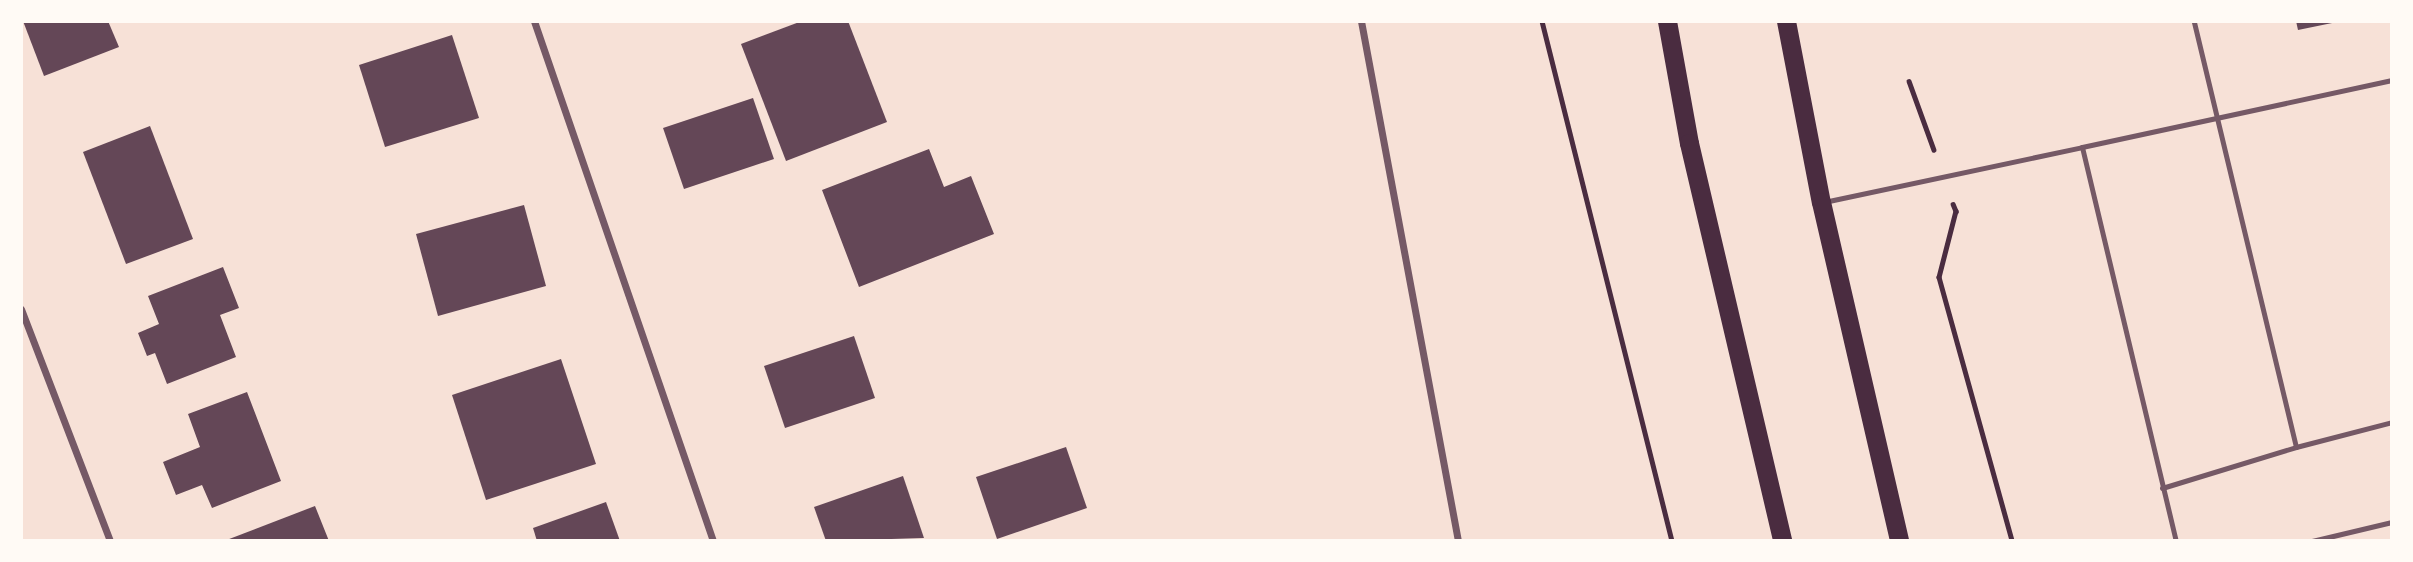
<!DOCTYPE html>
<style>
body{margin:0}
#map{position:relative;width:2413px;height:562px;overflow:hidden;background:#f7e1d7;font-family:"Alegreya Sans",sans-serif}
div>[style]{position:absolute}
.building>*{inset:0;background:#644757}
.path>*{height:4.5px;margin:-2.25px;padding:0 2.25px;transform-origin:2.25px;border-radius:2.25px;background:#4a2c40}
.service>*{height:5px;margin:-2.5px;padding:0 2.5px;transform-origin:2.5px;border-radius:2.5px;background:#755966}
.minor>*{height:7px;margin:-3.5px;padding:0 3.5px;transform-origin:3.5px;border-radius:3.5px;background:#755966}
.trunk>*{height:19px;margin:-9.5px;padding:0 9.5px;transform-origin:9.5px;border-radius:9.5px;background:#4a2c40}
span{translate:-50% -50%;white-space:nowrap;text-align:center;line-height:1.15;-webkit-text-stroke:5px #fffaf5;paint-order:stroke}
.frame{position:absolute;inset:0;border:23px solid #fffaf5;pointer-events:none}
</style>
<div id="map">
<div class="building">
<div style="clip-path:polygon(23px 21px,108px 21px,119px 47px,44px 76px)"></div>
<div style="clip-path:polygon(802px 21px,848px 21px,887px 122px,786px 161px,741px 44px)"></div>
<div style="clip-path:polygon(2296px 21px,2337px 21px,2337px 22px,2298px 30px)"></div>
<div style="clip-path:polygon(452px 35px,479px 118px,385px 147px,359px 65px)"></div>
<div style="clip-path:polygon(753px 98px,774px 159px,684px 189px,663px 128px)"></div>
<div style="clip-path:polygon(150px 126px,193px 239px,126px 264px,83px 152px)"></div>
<div style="clip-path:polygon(929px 149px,944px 187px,971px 176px,994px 234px,859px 287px,822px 190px)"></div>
<div style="clip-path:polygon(524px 205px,546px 286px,438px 316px,416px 234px)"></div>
<div style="clip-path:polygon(223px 267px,239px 308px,220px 315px,236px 357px,167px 384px,155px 353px,147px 356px,138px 333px,159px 324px,148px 296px)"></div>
<div style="clip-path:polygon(854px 336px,875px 398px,785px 428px,764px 366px)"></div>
<div style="clip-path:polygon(561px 359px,596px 464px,486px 500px,452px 395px)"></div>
<div style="clip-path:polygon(247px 392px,281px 481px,212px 508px,202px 485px,176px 495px,163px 462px,200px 447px,188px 414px)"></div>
<div style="clip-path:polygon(1066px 447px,1087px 508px,997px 539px,976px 477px)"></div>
<div style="clip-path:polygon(903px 476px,924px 538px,826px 541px,814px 507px)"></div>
<div style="clip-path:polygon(606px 502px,620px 541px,537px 541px,533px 528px)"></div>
<div style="clip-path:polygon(315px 506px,329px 541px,224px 541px)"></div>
</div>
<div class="path">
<div style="left:1542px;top:21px;width:536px;rotate:75.96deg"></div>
<div style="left:1909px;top:81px;width:73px;rotate:70.1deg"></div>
<div style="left:1953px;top:204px;width:8px;rotate:67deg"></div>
<div style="left:1956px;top:211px;width:68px;rotate:104.4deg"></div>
<div style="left:1939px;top:277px;width:274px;rotate:74.5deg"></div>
</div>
<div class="service">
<div style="left:2082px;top:147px;width:317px;rotate:-12.2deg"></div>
<div style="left:1824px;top:202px;width:264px;rotate:-12deg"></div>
<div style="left:2082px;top:147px;width:405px;rotate:76.6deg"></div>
<div style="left:2296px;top:447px;width:99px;rotate:-14.6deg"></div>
<div style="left:2162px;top:488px;width:140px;rotate:-17deg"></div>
<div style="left:2296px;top:447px;width:438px;rotate:-103.5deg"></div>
<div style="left:2312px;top:541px;width:82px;rotate:-13.4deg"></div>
</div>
<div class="minor">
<div style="left:534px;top:21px;width:550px;rotate:71deg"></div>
<div style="left:1361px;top:21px;width:529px;rotate:79.43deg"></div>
<div style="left:21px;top:309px;width:248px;rotate:69deg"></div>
</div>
<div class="trunk">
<div style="left:1667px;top:21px;width:124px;rotate:79.8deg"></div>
<div style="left:1689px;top:143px;width:409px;rotate:76.8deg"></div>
<div style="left:1786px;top:21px;width:184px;rotate:79.1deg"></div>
<div style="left:1821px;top:202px;width:348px;rotate:77deg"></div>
</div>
<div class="frame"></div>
</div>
